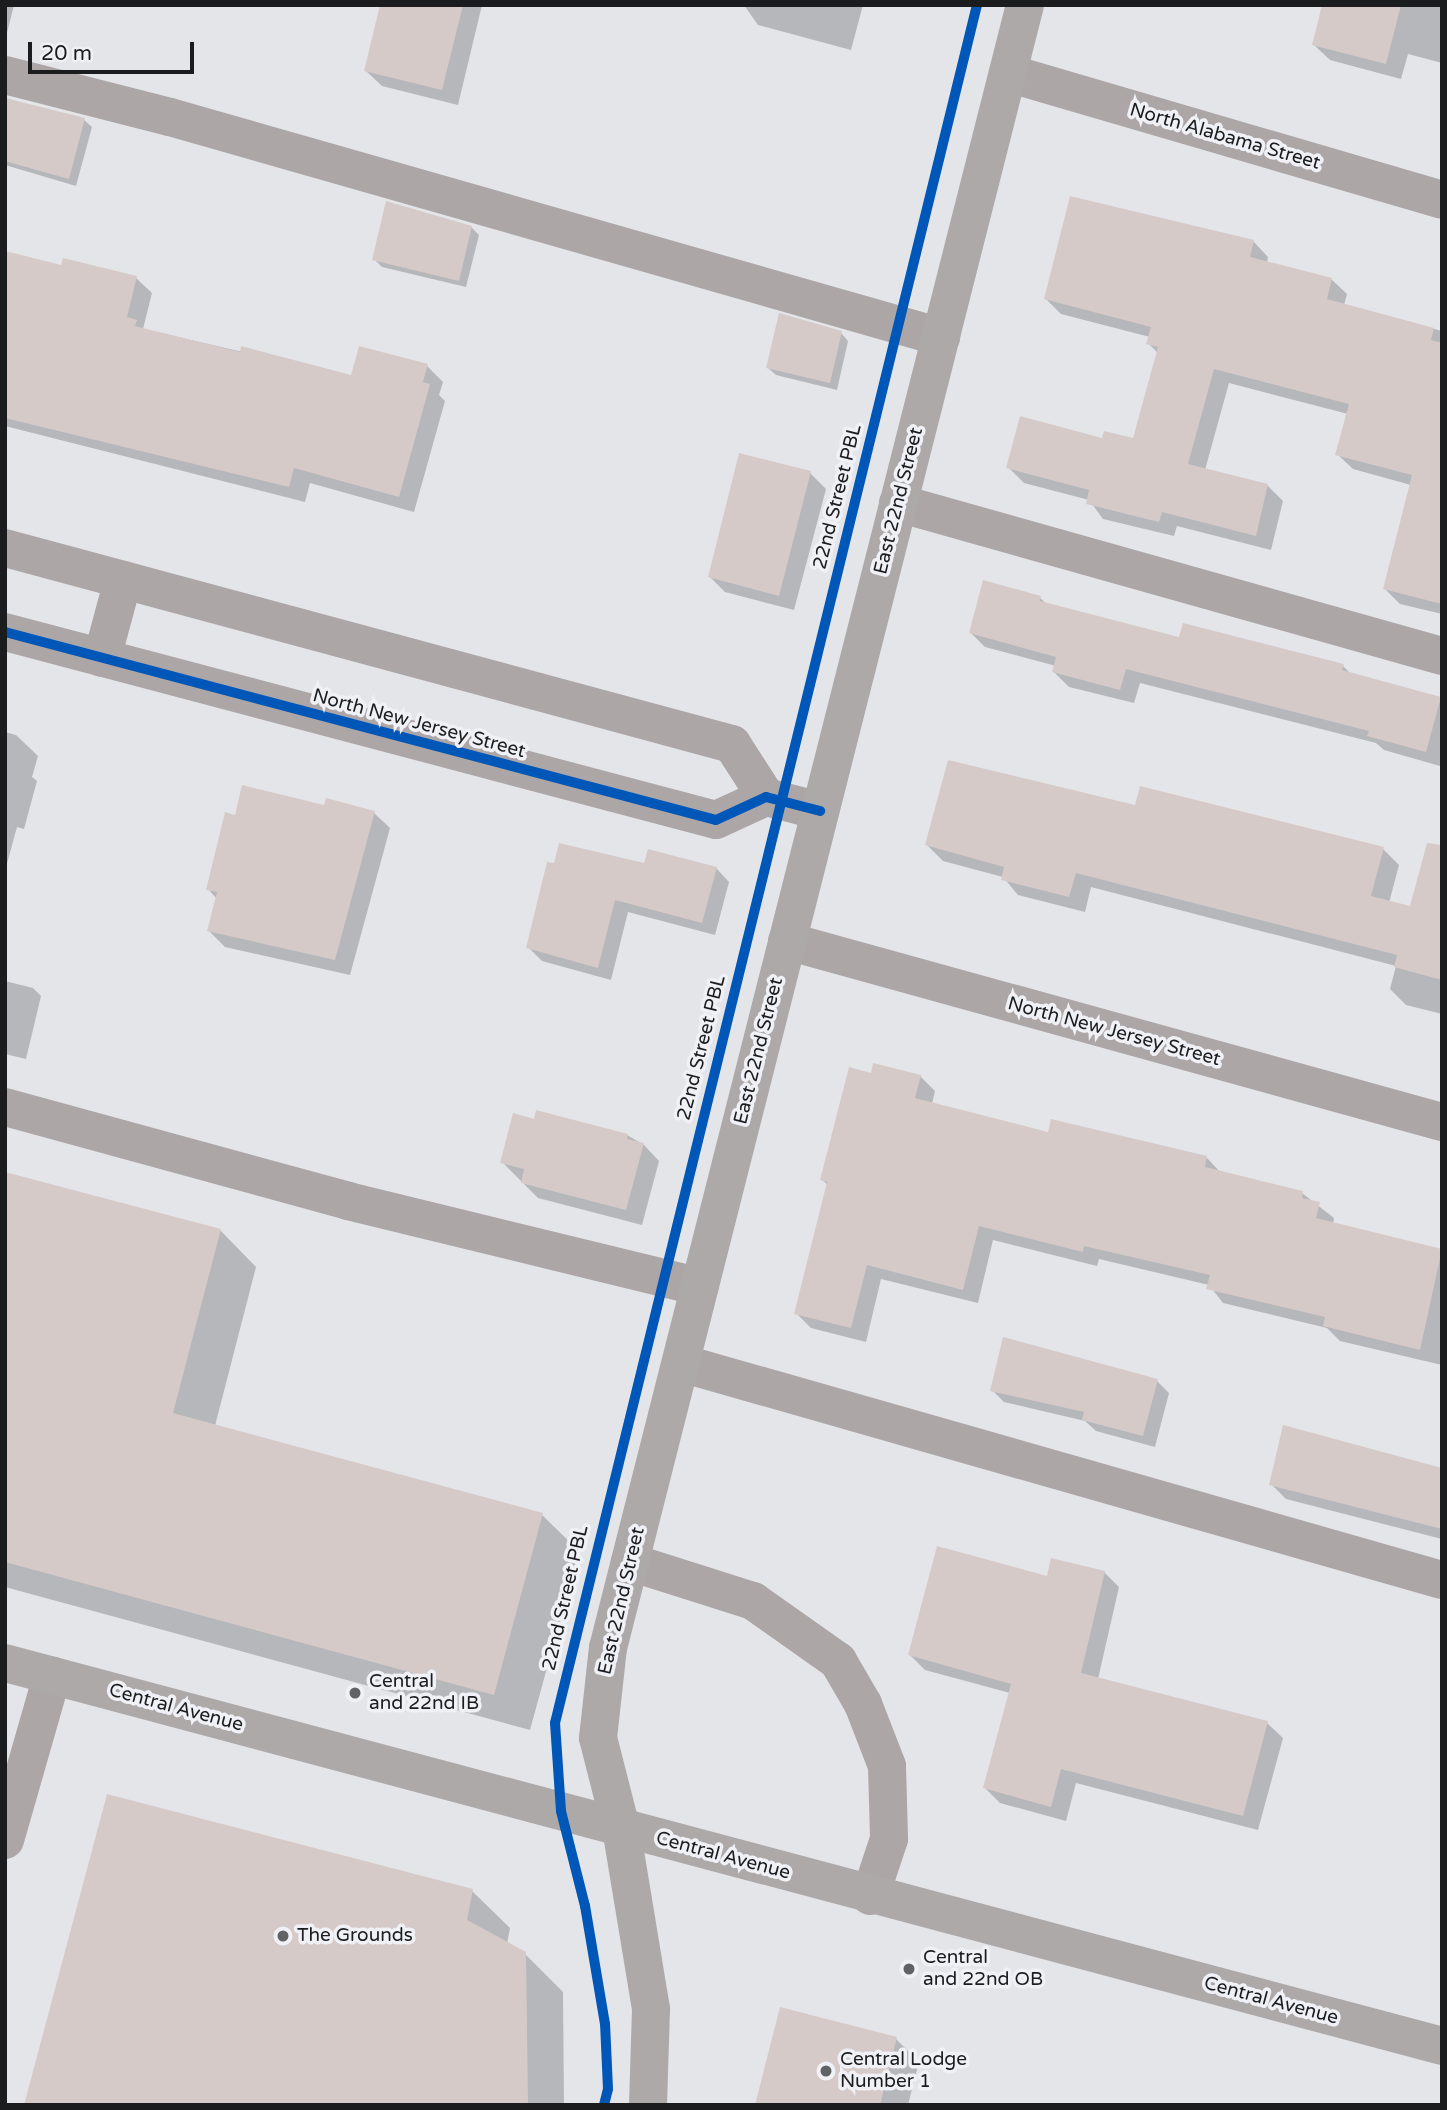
<!DOCTYPE html>
<style>
body{margin:0}
#map{position:relative;width:1447px;height:2110px;overflow:hidden;background:#e4e5e9;font-family:"Varela Round",sans-serif}
div>[style]{position:absolute}
.shadow>*{inset:0;background:#0003}
.building>*{inset:0;background:#d6cac9}
.minor>*{height:38px;margin:-19px;padding:0 19px;transform-origin:19px;border-radius:19px;background:#ada6a7}
.major>*{height:38px;margin:-19px;padding:0 19px;transform-origin:19px;border-radius:19px;background:#aea9a9}
.cycleway>*{height:10px;margin:-5px;padding:0 5px;transform-origin:5px;border-radius:5px;background:#0057b8}
.dots>*{width:19px;height:19px;translate:-50% -50%;box-sizing:border-box;border:4px solid #f0f1f7;border-radius:50%}
span{translate:-50% -50%;white-space:nowrap;text-align:center;line-height:1.15;-webkit-text-stroke:7px #f0f1f7;paint-order:stroke}
.street-label{font-size:19px;color:#1b1c1e}
.poi-label{font-size:19px;color:#1b1c1e}
.left{translate:0 -50%;text-align:left}
.frame{position:absolute;inset:0;border:7px solid #1b1c1e;pointer-events:none}
.scale{position:absolute;left:28px;top:42px;width:166px;height:32px;box-sizing:border-box;border:4px solid #1b1c1e;border-top:0;padding-left:9px;font-size:21px;line-height:24px;white-space:nowrap;color:#1b1c1e;-webkit-text-stroke:5px #f0f1f7;paint-order:stroke}
</style>
<div id="map">
<div class="shadow">
<div style="clip-path:polygon(5px 5px,14px 5px,7px 33px,5px 32px)"></div>
<div style="clip-path:polygon(382px 5px,482px 5px,458px 105px,382px 86px,366px 71px)"></div>
<div style="clip-path:polygon(744px 5px,863px 5px,851px 50px,758px 25px)"></div>
<div style="clip-path:polygon(1324px 5px,1442px 5px,1442px 63px,1408px 54px,1401px 79px,1330px 60px,1314px 45px)"></div>
<div style="clip-path:polygon(5px 98px,84px 120px,92px 127px,76px 186px,5px 165px)"></div>
<div style="clip-path:polygon(471px 227px,479px 235px,466px 287px,382px 267px,374px 259px)"></div>
<div style="clip-path:polygon(1253px 241px,1268px 257px,1267px 263px,1331px 279px,1347px 294px,1344px 305px,1442px 331px,1442px 614px,1400px 604px,1385px 589px,1411px 485px,1353px 469px,1337px 454px,1348px 414px,1229px 383px,1205px 470px,1268px 486px,1283px 501px,1271px 550px,1177px 526px,1174px 536px,1103px 519px,1089px 500px,1024px 483px,1008px 467px,1103px 440px,1135px 440px,1158px 353px,1148px 343px,1150px 337px,1061px 314px,1046px 299px)"></div>
<div style="clip-path:polygon(5px 252px,63px 267px,136px 278px,152px 293px,143px 329px,352px 377px,427px 366px,443px 382px,439px 395px,445px 401px,414px 512px,310px 483px,305px 502px,5px 426px)"></div>
<div style="clip-path:polygon(841px 333px,848px 341px,837px 390px,776px 375px,768px 368px)"></div>
<div style="clip-path:polygon(810px 473px,826px 489px,794px 610px,725px 592px,710px 577px)"></div>
<div style="clip-path:polygon(1040px 598px,1048px 605px,1180px 639px,1343px 666px,1352px 675px,1440px 698px,1440px 766px,1384px 750px,1376px 743px,1140px 683px,1134px 703px,1069px 687px,1054px 672px,1056px 666px,985px 647px,971px 633px)"></div>
<div style="clip-path:polygon(5px 732px,16px 735px,38px 756px,32px 777px,37px 781px,24px 829px,17px 827px,5px 871px)"></div>
<div style="clip-path:polygon(325px 807px,374px 813px,390px 828px,350px 975px,225px 947px,209px 931px,217px 899px,208px 889px,236px 817px)"></div>
<div style="clip-path:polygon(1137px 807px,1383px 849px,1399px 865px,1389px 903px,1442px 916px,1442px 1014px,1406px 1005px,1390px 989px,1396px 966px,1091px 887px,1085px 912px,1018px 895px,1003px 877px,943px 861px,927px 845px)"></div>
<div style="clip-path:polygon(646px 865px,716px 868px,729px 882px,715px 935px,628px 912px,611px 980px,542px 961px,528px 947px)"></div>
<div style="clip-path:polygon(5px 981px,33px 988px,41px 996px,26px 1059px,5px 1054px)"></div>
<div style="clip-path:polygon(872px 1075px,920px 1076px,935px 1091px,932px 1104px,1049px 1134px,1207px 1158px,1222px 1174px,1302px 1193px,1334px 1218px,1333px 1224px,1442px 1250px,1442px 1365px,1340px 1341px,1327px 1328px,1223px 1303px,1209px 1285px,1099px 1259px,1097px 1266px,993px 1240px,978px 1303px,881px 1279px,866px 1342px,811px 1328px,796px 1313px,828px 1185px,822px 1180px)"></div>
<div style="clip-path:polygon(535px 1121px,627px 1135px,644px 1145px,659px 1161px,642px 1225px,538px 1198px,502px 1162px)"></div>
<div style="clip-path:polygon(5px 1174px,220px 1230px,256px 1267px,215px 1426px,542px 1515px,579px 1551px,530px 1730px,5px 1587px)"></div>
<div style="clip-path:polygon(1157px 1381px,1169px 1393px,1155px 1447px,1096px 1431px,1085px 1421px,1004px 1402px,992px 1390px)"></div>
<div style="clip-path:polygon(1442px 1469px,1442px 1539px,1286px 1499px,1271px 1484px)"></div>
<div style="clip-path:polygon(1104px 1572px,1119px 1587px,1098px 1679px,1267px 1723px,1283px 1738px,1258px 1830px,1076px 1783px,1066px 1821px,1000px 1803px,985px 1788px,1010px 1693px,925px 1670px,910px 1655px)"></div>
<div style="clip-path:polygon(472px 1891px,510px 1928px,507px 1944px,525px 1954px,563px 1992px,564px 2105px,26px 2105px)"></div>
<div style="clip-path:polygon(896px 2039px,919px 2062px,908px 2105px,757px 2105px)"></div>
</div>
<div class="building">
<div style="clip-path:polygon(380px 5px,463px 5px,442px 90px,364px 71px)"></div>
<div style="clip-path:polygon(1322px 5px,1401px 5px,1386px 64px,1312px 45px)"></div>
<div style="clip-path:polygon(5px 98px,85px 118px,69px 179px,5px 161px)"></div>
<div style="clip-path:polygon(1070px 196px,1254px 240px,1250px 257px,1332px 278px,1327px 299px,1434px 328px,1431px 340px,1442px 343px,1442px 604px,1383px 589px,1412px 475px,1335px 455px,1349px 404px,1214px 369px,1188px 464px,1268px 484px,1256px 536px,1162px 512px,1159px 522px,1086px 504px,1089px 490px,1006px 468px,1020px 416px,1102px 438px,1104px 431px,1133px 438px,1158px 347px,1146px 344px,1151px 327px,1044px 299px)"></div>
<div style="clip-path:polygon(386px 201px,472px 226px,459px 281px,372px 260px)"></div>
<div style="clip-path:polygon(5px 251px,61px 265px,63px 258px,137px 276px,127px 317px,137px 320px,135px 326px,240px 352px,241px 346px,351px 375px,359px 346px,428px 364px,423px 382px,430px 384px,399px 497px,294px 468px,289px 487px,5px 418px)"></div>
<div style="clip-path:polygon(779px 313px,842px 331px,830px 383px,766px 368px)"></div>
<div style="clip-path:polygon(739px 453px,811px 471px,779px 596px,708px 577px)"></div>
<div style="clip-path:polygon(983px 580px,1041px 596px,1040px 601px,1179px 637px,1183px 623px,1344px 664px,1342px 670px,1441px 697px,1426px 752px,1367px 736px,1369px 731px,1126px 669px,1120px 690px,1052px 672px,1056px 657px,969px 633px)"></div>
<div style="clip-path:polygon(948px 760px,1135px 805px,1140px 786px,1384px 847px,1371px 896px,1410px 906px,1427px 843px,1442px 845px,1442px 980px,1394px 967px,1397px 955px,1076px 873px,1069px 897px,1001px 880px,1004px 867px,925px 845px)"></div>
<div style="clip-path:polygon(242px 785px,324px 805px,326px 798px,375px 811px,335px 960px,207px 931px,217px 892px,206px 890px,225px 812px,235px 815px)"></div>
<div style="clip-path:polygon(559px 843px,644px 863px,648px 849px,717px 867px,702px 923px,615px 900px,598px 968px,526px 948px,547px 862px,554px 863px)"></div>
<div style="clip-path:polygon(873px 1063px,921px 1075px,915px 1098px,1048px 1132px,1051px 1119px,1207px 1156px,1205px 1167px,1303px 1191px,1302px 1198px,1320px 1202px,1316px 1218px,1442px 1249px,1420px 1350px,1323px 1326px,1325px 1317px,1206px 1289px,1210px 1275px,1084px 1246px,1083px 1252px,979px 1226px,963px 1290px,867px 1265px,851px 1328px,794px 1314px,827px 1182px,820px 1180px,849px 1067px,871px 1073px)"></div>
<div style="clip-path:polygon(536px 1110px,628px 1134px,627px 1139px,644px 1143px,626px 1210px,521px 1183px,524px 1169px,500px 1163px,513px 1113px,534px 1119px)"></div>
<div style="clip-path:polygon(5px 1172px,221px 1229px,173px 1413px,543px 1513px,494px 1695px,5px 1562px)"></div>
<div style="clip-path:polygon(1003px 1337px,1158px 1379px,1143px 1436px,1082px 1420px,1084px 1412px,990px 1391px)"></div>
<div style="clip-path:polygon(1283px 1425px,1442px 1468px,1442px 1529px,1269px 1485px)"></div>
<div style="clip-path:polygon(937px 1546px,1047px 1576px,1051px 1558px,1105px 1571px,1081px 1673px,1268px 1721px,1243px 1816px,1061px 1769px,1051px 1807px,983px 1788px,1011px 1684px,908px 1655px)"></div>
<div style="clip-path:polygon(107px 1794px,473px 1889px,467px 1920px,526px 1952px,528px 2105px,24px 2105px)"></div>
<div style="clip-path:polygon(780px 2007px,897px 2037px,880px 2105px,755px 2105px)"></div>
</div>
<div class="minor">
<div style="left:1008px;top:73px;width:452px;rotate:16.3deg"></div>
<div style="left:5px;top:75px;width:170px;rotate:14.3deg"></div>
<div style="left:170px;top:117px;width:802px;rotate:15.93deg"></div>
<div style="left:898px;top:503px;width:565px;rotate:15.71deg"></div>
<div style="left:5px;top:548px;width:753px;rotate:15.09deg"></div>
<div style="left:732px;top:744px;width:63px;rotate:57.3deg"></div>
<div style="left:5px;top:632px;width:735px;rotate:14.81deg"></div>
<div style="left:716px;top:820px;width:55px;rotate:-24.7deg"></div>
<div style="left:766px;top:797px;width:56px;rotate:14.5deg"></div>
<div style="left:102px;top:658px;width:81px;rotate:-74.9deg"></div>
<div style="left:787px;top:941px;width:680px;rotate:15.45deg"></div>
<div style="left:5px;top:1107px;width:356px;rotate:15.3deg"></div>
<div style="left:348px;top:1201px;width:362px;rotate:13.7deg"></div>
<div style="left:681px;top:1363px;width:791px;rotate:15.92deg"></div>
<div style="left:630px;top:1562px;width:129px;rotate:17.6deg"></div>
<div style="left:753px;top:1601px;width:104px;rotate:35.2deg"></div>
<div style="left:838px;top:1661px;width:50px;rotate:59.8deg"></div>
<div style="left:863px;top:1704px;width:66px;rotate:68.8deg"></div>
<div style="left:887px;top:1766px;width:73px;rotate:88.4deg"></div>
<div style="left:889px;top:1839px;width:60px;rotate:108.4deg"></div>
<div style="left:5px;top:1840px;width:171px;rotate:-74deg"></div>
</div>
<div class="major">
<div style="left:5px;top:1663px;width:1487px;rotate:14.92deg"></div>
<div style="left:648px;top:2105px;width:96px;rotate:-88.2deg"></div>
<div style="left:651px;top:2009px;width:183px;rotate:-99.4deg"></div>
<div style="left:621px;top:1828px;width:93px;rotate:-104.3deg"></div>
<div style="left:598px;top:1738px;width:91px;rotate:-83.7deg"></div>
<div style="left:608px;top:1648px;width:1695px;rotate:-75.76deg"></div>
</div>
<div class="cycleway">
<div style="left:5px;top:632px;width:735px;rotate:14.81deg"></div>
<div style="left:716px;top:820px;width:55px;rotate:-24.7deg"></div>
<div style="left:766px;top:797px;width:56px;rotate:14.5deg"></div>
<div style="left:604px;top:2105px;width:16px;rotate:-76deg"></div>
<div style="left:608px;top:2089px;width:65px;rotate:-92.6deg"></div>
<div style="left:605px;top:2024px;width:120px;rotate:-99.6deg"></div>
<div style="left:585px;top:1906px;width:98px;rotate:-104.2deg"></div>
<div style="left:561px;top:1811px;width:88px;rotate:-93.9deg"></div>
<div style="left:555px;top:1723px;width:1769px;rotate:-76.2deg"></div>
</div>
<div class="dots">
<div style="left:355px;top:1693px;background:#616265"></div>
<div style="left:283px;top:1936px;background:#616265"></div>
<div style="left:909px;top:1969px;background:#616265"></div>
<div style="left:826px;top:2071px;background:#616265"></div>
</div>
<div class="street-label">
<span style="left:1225px;top:137px;rotate:16deg">North Alabama Street</span>
<span style="left:838px;top:497px;rotate:-76deg">22nd Street PBL</span>
<span style="left:899px;top:501px;rotate:-76deg">East 22nd Street</span>
<span style="left:419px;top:724px;rotate:15deg">North New Jersey Street</span>
<span style="left:1114px;top:1032px;rotate:15deg">North New Jersey Street</span>
<span style="left:702px;top:1048px;rotate:-76deg">22nd Street PBL</span>
<span style="left:759px;top:1051px;rotate:-76deg">East 22nd Street</span>
<span style="left:566px;top:1598px;rotate:-77deg">22nd Street PBL</span>
<span style="left:622px;top:1601px;rotate:-77deg">East 22nd Street</span>
<span style="left:176px;top:1708px;rotate:15deg">Central Avenue</span>
<span style="left:723px;top:1856px;rotate:15deg">Central Avenue</span>
<span style="left:1271px;top:2001px;rotate:15deg">Central Avenue</span>
</div>
<div class="poi-label">
<span class="left" style="left:369px;top:1693px">Central<br>and 22nd IB</span>
<span class="left" style="left:297px;top:1936px">The Grounds</span>
<span class="left" style="left:923px;top:1969px">Central<br>and 22nd OB</span>
<span class="left" style="left:840px;top:2071px">Central Lodge<br>Number 1</span>
</div>
<div class="frame"></div>
<div class="scale">20 m</div>
</div>
